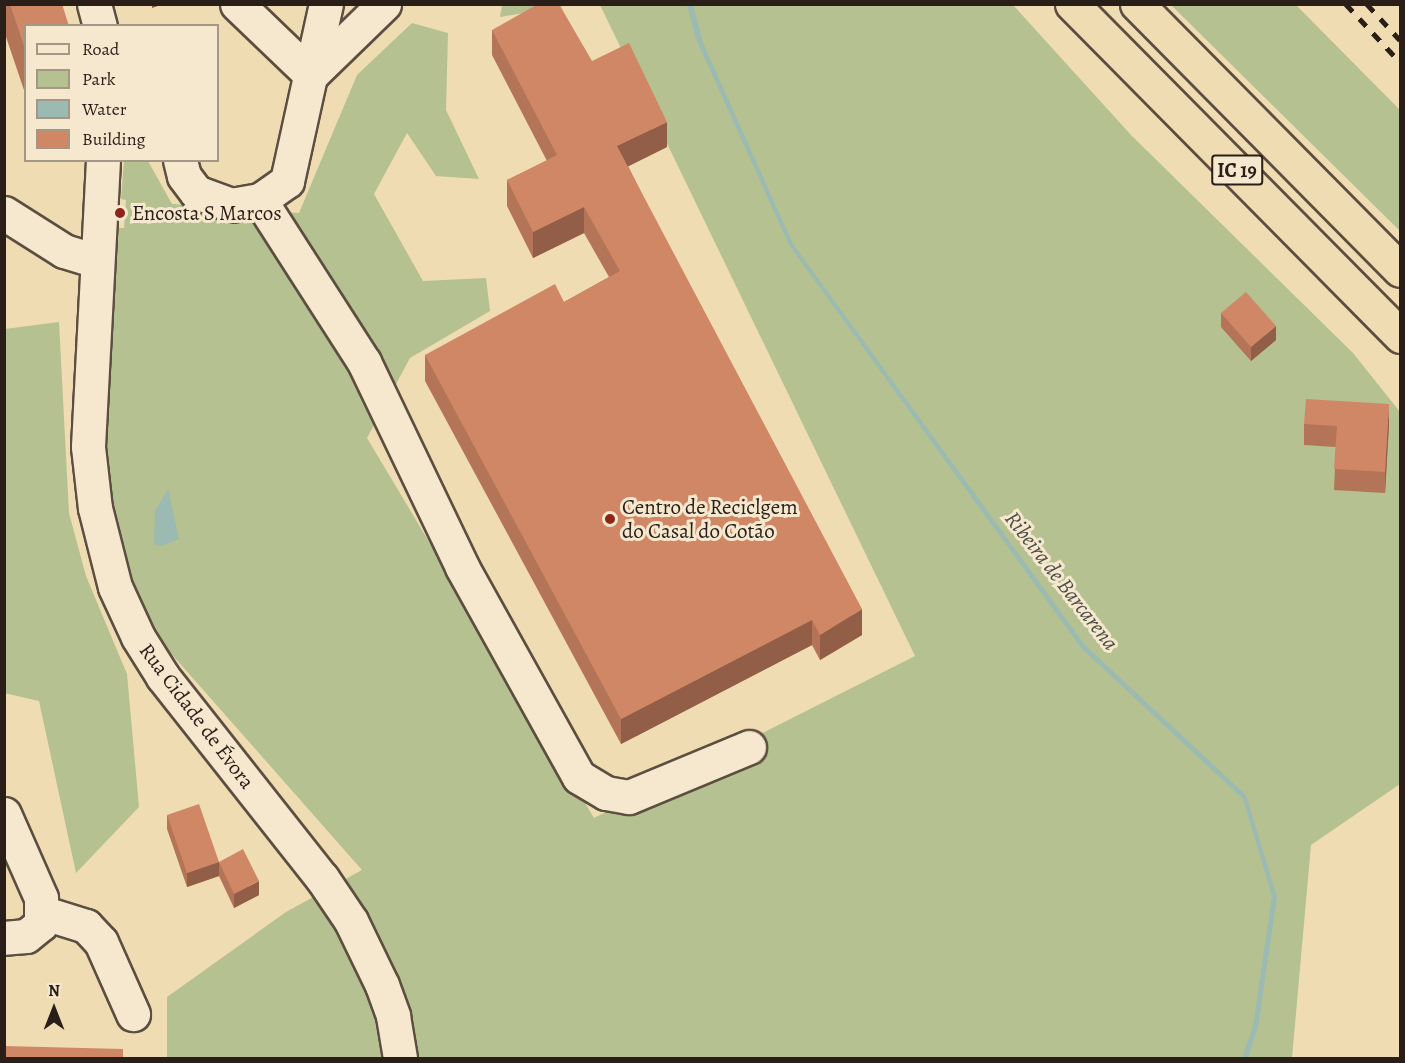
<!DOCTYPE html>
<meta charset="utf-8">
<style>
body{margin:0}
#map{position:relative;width:1405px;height:1063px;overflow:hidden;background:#f0dcb3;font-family:Alegreya,serif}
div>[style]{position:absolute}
.green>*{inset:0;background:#b5c190}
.water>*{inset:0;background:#9bbab2}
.roads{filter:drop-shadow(2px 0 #5c4e40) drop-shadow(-2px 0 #5c4e40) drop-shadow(0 2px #5c4e40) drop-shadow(0 -2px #5c4e40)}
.minor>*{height:33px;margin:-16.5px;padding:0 16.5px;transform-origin:16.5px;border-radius:16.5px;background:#f5e8ce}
.highway>*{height:33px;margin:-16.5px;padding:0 16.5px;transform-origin:16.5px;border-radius:16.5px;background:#f0dcb3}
.rail>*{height:4.5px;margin-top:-2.25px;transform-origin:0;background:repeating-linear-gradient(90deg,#2a1e19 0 10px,transparent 0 20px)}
.wall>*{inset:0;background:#b37457}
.shaded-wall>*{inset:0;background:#925e47}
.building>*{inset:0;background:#d08765}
.dots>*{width:16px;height:16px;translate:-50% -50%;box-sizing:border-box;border:3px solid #f5e8ce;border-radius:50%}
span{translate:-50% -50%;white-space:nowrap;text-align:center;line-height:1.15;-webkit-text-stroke:6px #f5e8ce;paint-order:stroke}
.shield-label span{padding:2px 4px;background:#f5e8ce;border:2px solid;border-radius:4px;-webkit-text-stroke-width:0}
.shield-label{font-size:20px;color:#2a1e19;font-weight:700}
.poi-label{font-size:21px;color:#2a1e19}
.left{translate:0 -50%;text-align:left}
.street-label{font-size:21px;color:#2a1e19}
.water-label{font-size:22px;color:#4c4d47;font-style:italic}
.frame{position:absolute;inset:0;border:6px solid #2a1e19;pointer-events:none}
.legend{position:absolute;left:24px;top:24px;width:195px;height:138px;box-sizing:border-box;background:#f5e8ce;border:2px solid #a49786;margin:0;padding:8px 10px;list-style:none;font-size:18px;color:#2a1e19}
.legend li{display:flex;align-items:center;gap:12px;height:30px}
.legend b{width:30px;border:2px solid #a49786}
.north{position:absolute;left:24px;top:979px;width:60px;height:60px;-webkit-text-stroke:4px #f5e8ce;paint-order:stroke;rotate:0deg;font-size:16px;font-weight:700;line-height:24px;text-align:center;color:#2a1e19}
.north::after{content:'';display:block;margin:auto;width:21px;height:27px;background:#2a1e19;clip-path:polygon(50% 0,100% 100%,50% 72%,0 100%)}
</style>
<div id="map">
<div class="green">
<div style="clip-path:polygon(502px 5px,570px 5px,500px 17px)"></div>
<div style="clip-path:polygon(600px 5px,1013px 5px,1131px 135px,1353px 353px,1400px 412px,1400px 784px,1311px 845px,1292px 1058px,167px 1058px,167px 997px,286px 912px,362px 870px,168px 650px,138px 597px,123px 555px,104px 456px,119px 228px,124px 228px,126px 200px,121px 199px,124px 161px,148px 161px,172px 204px,299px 213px,357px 75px,412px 23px,448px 33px,446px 110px,479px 179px,436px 176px,407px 133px,374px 194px,423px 281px,486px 278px,490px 311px,410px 358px,367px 438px,594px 818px,915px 656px)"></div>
<div style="clip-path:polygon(1171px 5px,1296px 5px,1400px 110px,1400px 231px)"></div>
<div style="clip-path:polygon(59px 322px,69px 513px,86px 576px,127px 674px,139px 807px,76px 873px,39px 701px,4px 693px,5px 329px)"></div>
</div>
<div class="water">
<div style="clip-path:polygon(687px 5px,693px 5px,703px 43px,793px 244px,1085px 645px,1246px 795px,1277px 897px,1258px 1027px,1248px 1058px,1242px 1058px,1253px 1026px,1272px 896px,1243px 799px,1081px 648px,789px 245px,696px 39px)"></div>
<div style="clip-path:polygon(168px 489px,179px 539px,161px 546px,154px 544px,155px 511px)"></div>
</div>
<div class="roads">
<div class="minor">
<div style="left:94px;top:4px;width:23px;rotate:75deg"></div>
<div style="left:237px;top:4px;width:103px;rotate:43.8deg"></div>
<div style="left:311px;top:75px;width:102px;rotate:-44.2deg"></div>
<div style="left:103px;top:160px;width:287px;rotate:93deg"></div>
<div style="left:88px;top:447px;width:61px;rotate:83.5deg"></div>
<div style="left:95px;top:508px;width:81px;rotate:75.8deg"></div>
<div style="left:115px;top:587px;width:55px;rotate:65.3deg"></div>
<div style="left:138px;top:637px;width:47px;rotate:58deg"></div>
<div style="left:163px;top:677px;width:256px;rotate:51.7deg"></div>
<div style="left:322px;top:878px;width:52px;rotate:56deg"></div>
<div style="left:351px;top:921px;width:71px;rotate:64.2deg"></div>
<div style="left:382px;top:985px;width:33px;rotate:70deg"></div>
<div style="left:393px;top:1016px;width:43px;rotate:80.5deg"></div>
<div style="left:180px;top:160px;width:16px;rotate:76deg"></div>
<div style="left:184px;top:176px;width:20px;rotate:53deg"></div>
<div style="left:196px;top:192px;width:37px;rotate:20deg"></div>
<div style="left:231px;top:205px;width:29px;rotate:-10deg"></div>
<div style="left:260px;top:200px;width:33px;rotate:-35deg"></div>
<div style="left:287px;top:181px;width:181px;rotate:-77.6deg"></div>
<div style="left:260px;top:200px;width:193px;rotate:57.3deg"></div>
<div style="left:364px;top:362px;width:227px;rotate:64.4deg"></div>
<div style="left:462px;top:567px;width:240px;rotate:60.9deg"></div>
<div style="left:579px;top:777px;width:31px;rotate:31deg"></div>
<div style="left:606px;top:793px;width:23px;rotate:10deg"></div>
<div style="left:629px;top:797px;width:130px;rotate:-22.6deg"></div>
<div style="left:4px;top:213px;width:71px;rotate:32.3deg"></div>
<div style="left:64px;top:251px;width:34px;rotate:17deg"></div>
<div style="left:4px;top:814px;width:92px;rotate:66.2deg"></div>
<div style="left:41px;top:898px;width:26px;rotate:90deg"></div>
<div style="left:41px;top:924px;width:19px;rotate:141deg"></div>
<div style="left:26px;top:936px;width:22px;rotate:175deg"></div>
<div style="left:41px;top:912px;width:47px;rotate:17.3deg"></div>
<div style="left:86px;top:926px;width:22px;rotate:47deg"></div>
<div style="left:101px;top:942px;width:79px;rotate:66deg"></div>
</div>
<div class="highway">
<div style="left:1072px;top:4px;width:467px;rotate:45.3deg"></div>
<div style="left:1137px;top:4px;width:374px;rotate:45.3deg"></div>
</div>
</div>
<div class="rail">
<div style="left:1346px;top:4px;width:79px;rotate:47deg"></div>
<div style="left:1367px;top:4px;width:49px;rotate:47.5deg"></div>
</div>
<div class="wall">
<div style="clip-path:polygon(4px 4px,62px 4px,26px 26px,26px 96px,4px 31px)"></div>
<div style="clip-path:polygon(492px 30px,592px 61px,667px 147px,628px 166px,862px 635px,820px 660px,812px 645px,621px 744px,425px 381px,425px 355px,564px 302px,609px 277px,584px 233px,533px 258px,507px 206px,507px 180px,547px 161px,492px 55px)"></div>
<div style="clip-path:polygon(1221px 313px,1276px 340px,1251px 361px,1221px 327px)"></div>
<div style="clip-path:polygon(1304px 424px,1389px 424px,1385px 493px,1334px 490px,1336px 447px,1304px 445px)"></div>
<div style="clip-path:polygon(167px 815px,219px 862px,259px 895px,234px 908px,219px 876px,187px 887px,167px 829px)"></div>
</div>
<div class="shaded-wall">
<div style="clip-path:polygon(152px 4px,164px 4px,152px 8px)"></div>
<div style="clip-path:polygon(667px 122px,667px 147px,617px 172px,617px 146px)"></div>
<div style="clip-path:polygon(584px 207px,584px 233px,533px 258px,533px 232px)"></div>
<div style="clip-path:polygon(1276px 326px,1276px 340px,1251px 361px,1251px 347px)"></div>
<div style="clip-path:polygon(1389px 404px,1389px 424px,1385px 493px,1385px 472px)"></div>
<div style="clip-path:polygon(862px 609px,862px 635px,820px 660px,820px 635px)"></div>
<div style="clip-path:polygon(812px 620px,812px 645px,621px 744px,621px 719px)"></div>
<div style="clip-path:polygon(219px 862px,219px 876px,187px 887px,187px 873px)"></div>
<div style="clip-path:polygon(259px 881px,259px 895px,234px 908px,234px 894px)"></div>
</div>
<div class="building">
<div style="clip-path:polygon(10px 4px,62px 4px,69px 26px,26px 26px,26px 52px)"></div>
<div style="clip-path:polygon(538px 4px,559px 4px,592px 61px,629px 43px,667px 122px,617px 146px,862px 609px,820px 635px,812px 620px,621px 719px,425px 355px,555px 284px,564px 302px,620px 271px,584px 207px,533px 232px,507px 180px,557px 155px,492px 30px)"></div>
<div style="clip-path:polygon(1246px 292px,1276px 326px,1251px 347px,1221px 313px)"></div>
<div style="clip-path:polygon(1306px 399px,1389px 404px,1385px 472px,1334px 469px,1337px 426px,1304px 424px)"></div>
<div style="clip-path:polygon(199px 804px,219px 862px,187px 873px,167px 815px)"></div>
<div style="clip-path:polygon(243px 849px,259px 881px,234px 894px,219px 862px)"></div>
<div style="clip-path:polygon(4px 1046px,123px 1049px,123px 1059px,4px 1059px)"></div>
</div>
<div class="dots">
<div style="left:120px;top:213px;background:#8f2418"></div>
<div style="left:610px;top:519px;background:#8f2418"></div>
</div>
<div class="shield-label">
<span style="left:1237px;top:170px">IC 19</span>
</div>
<div class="poi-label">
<span class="left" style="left:132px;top:213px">Encosta S Marcos</span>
<span class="left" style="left:622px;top:519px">Centro de Reciclgem<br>do Casal do Cotão</span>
</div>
<div class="street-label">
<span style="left:197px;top:716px;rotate:53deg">Rua Cidade de Évora</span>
</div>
<div class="water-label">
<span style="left:1061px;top:581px;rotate:52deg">Ribeira de Barcarena</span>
</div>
<div class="frame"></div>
<ul class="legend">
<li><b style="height:8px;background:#f5e8ce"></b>Road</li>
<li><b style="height:16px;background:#b5c190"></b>Park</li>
<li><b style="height:16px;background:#9bbab2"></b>Water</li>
<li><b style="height:16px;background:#d08765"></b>Building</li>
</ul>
<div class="north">N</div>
</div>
